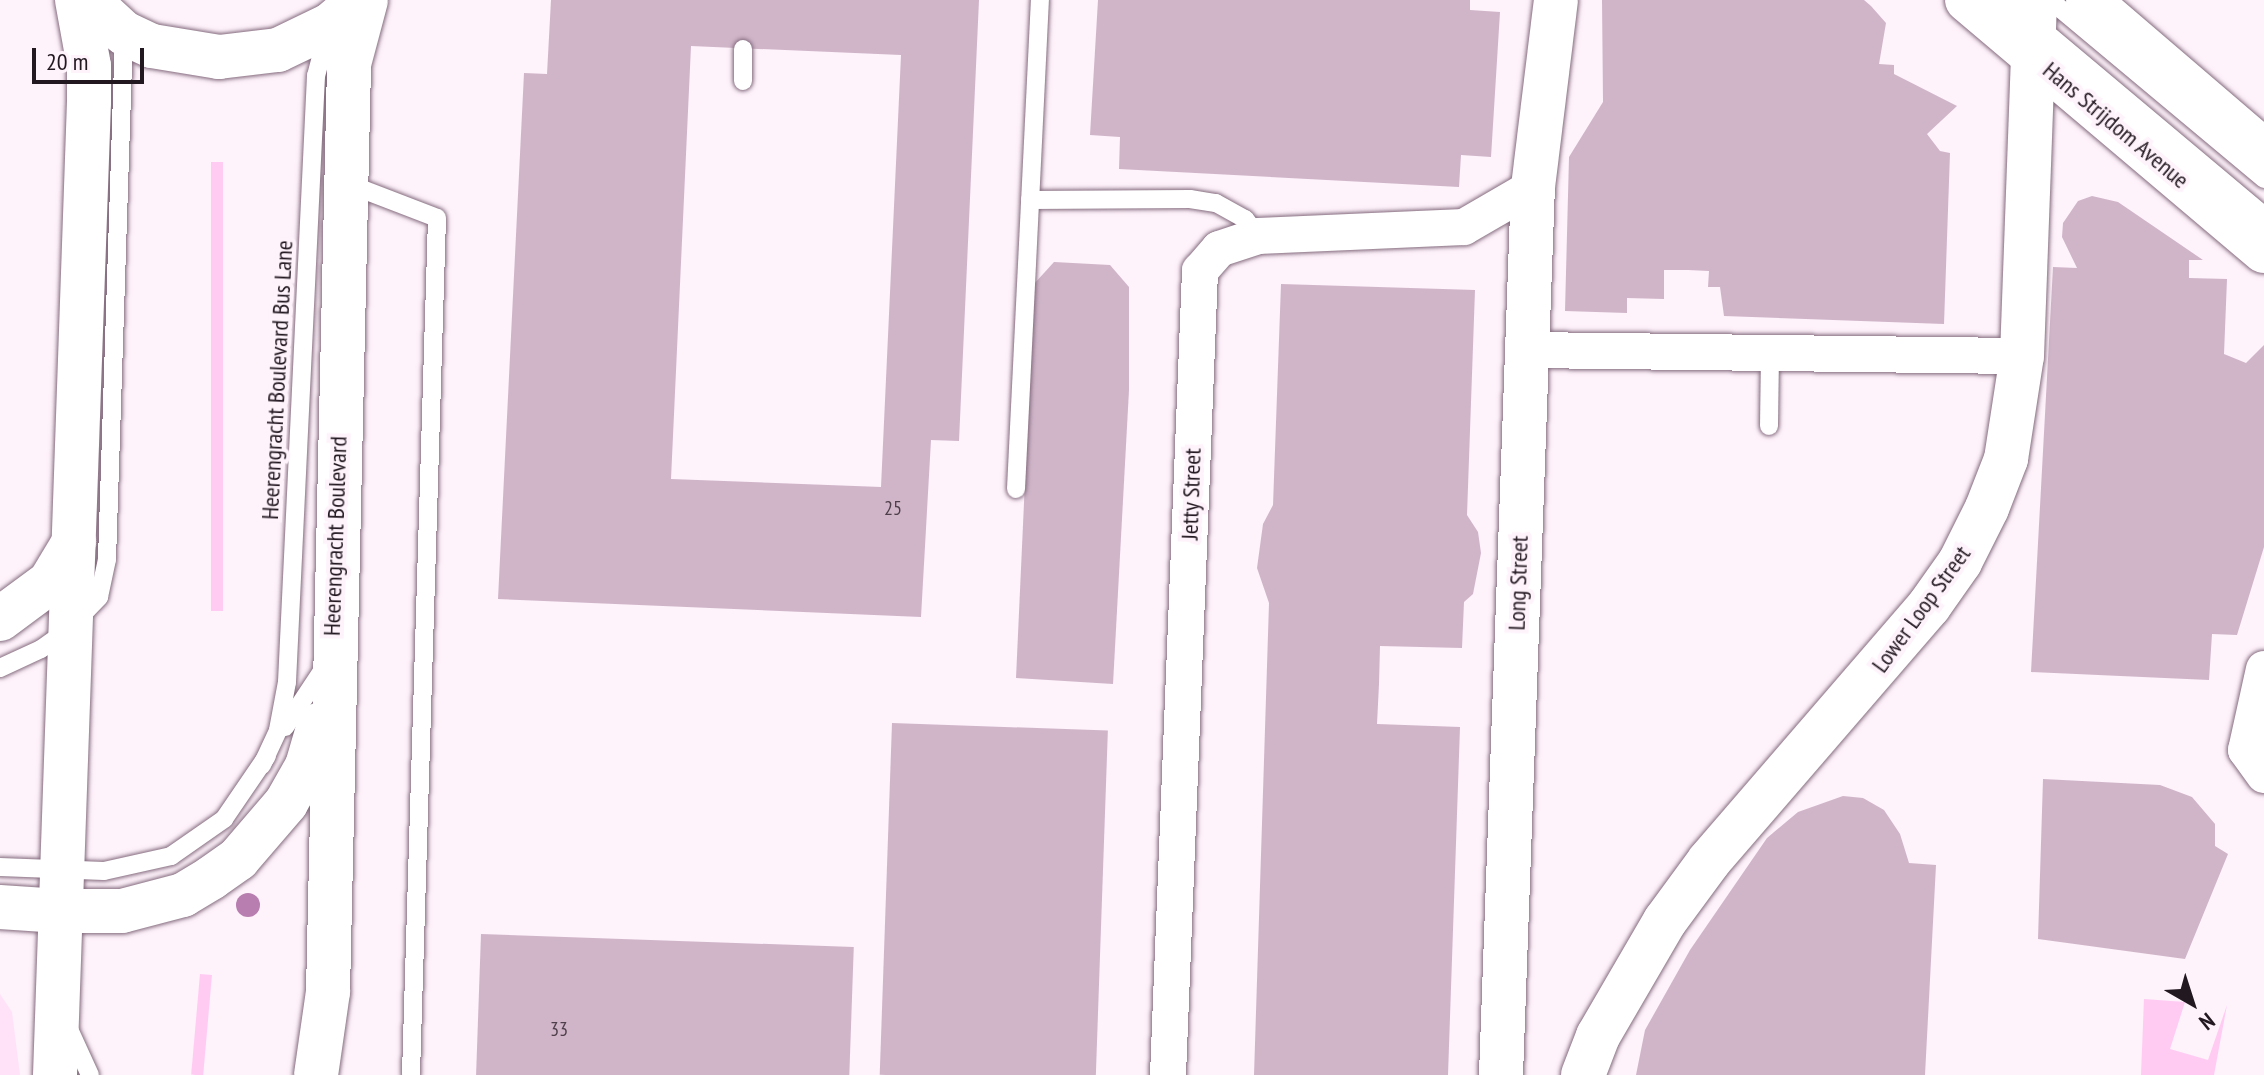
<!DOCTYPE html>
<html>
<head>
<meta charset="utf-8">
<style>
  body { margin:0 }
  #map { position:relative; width:2264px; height:1075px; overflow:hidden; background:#fef2fb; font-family:"PT Sans Narrow",sans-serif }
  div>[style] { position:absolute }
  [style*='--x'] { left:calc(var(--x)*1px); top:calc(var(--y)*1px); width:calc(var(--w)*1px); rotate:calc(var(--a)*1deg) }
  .built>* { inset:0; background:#ffe2f7 }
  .water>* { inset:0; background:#ffcbf2; transform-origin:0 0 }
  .building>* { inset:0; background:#d0b5c9; transform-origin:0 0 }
  .roads { filter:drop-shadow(0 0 2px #846b7e) drop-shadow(0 0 2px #846b7e) }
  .service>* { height:18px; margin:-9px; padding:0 9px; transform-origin:9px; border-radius:9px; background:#fff }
  .minor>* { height:36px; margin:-18px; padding:0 18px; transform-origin:18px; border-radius:18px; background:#fff }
  .tertiary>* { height:44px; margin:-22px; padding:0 22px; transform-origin:22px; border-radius:22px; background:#fff }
  .secondary>* { height:44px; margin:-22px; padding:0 22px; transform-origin:22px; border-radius:22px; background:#fff }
  .trees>* { width:24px; height:24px; margin:-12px; border-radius:50%; background:#b87eaf }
  span { translate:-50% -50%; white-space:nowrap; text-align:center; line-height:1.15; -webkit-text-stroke:8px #fef2fb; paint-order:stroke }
  .number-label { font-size:20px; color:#4e3f4a }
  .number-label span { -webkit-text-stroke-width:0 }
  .street-label { font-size:24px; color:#221820 }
  .north { position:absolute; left:2152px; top:963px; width:80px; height:80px; -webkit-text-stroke:6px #fef2fb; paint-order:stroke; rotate:141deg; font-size:22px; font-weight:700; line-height:32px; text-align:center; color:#221820 }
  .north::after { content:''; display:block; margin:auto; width:28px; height:36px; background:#221820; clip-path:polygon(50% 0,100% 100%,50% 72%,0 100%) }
  .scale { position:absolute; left:32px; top:48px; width:112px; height:36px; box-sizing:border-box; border:4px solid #221820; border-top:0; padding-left:10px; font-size:24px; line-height:28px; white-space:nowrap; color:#221820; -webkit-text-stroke:6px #fef2fb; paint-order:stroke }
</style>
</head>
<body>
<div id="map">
  <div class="built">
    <i style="clip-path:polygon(0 994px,12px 1012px,20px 1075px,0 1075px)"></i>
  </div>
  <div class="water">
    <i style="left:211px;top:162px;width:12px;height:449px"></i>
    <i style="left:200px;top:974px;width:12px;height:101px;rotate:5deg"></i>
    <i style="clip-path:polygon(2144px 999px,2185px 1002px,2170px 1049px,2208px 1060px,2227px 1005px,2214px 1075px,2141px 1075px)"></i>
  </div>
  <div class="building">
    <i style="clip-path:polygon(evenodd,551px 0,979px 0,959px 441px,931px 440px,921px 617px,498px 599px,524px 73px,547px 74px,551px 0,691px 46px,901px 55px,881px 487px,671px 479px,691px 46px)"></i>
    <i style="clip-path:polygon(1098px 0,1470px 0,1470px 10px,1500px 12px,1491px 157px,1461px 155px,1459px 187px,1119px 169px,1120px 137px,1090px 135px)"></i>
    <i style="clip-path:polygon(1602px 0,1864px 0,1871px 6px,1886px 23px,1879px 64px,1894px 65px,1894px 74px,1957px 106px,1927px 134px,1940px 151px,1950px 153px,1944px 324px,1724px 316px,1720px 287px,1708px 287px,1709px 271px,1688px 270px,1664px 270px,1664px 299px,1627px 298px,1627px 313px,1565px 311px,1569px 157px,1603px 102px)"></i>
    <i style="clip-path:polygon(2092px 196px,2118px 202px,2203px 260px,2189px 260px,2189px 278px,2227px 279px,2224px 354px,2246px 363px,2264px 345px,2264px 547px,2237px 635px,2212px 634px,2209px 680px,2031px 672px,2053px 267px,2077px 268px,2062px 237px,2063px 223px,2078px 201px)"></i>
    <i style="clip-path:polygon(1054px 262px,1110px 265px,1129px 287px,1129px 390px,1113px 684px,1016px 678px,1034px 284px)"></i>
    <i style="clip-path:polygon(1281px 284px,1475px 290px,1467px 515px,1478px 532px,1481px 553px,1473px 594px,1464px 602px,1462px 648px,1380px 646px,1379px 684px,1377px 724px,1460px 727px,1448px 1075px,1254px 1075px,1269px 603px,1257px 568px,1263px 524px,1273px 505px)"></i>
    <i style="left:892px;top:723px;width:216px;height:352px;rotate:2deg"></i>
    <i style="clip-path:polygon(2043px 779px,2160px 785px,2192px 797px,2215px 824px,2215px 846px,2228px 854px,2185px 959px,2038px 939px)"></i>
    <i style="clip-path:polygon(1843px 796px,1863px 798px,1884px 810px,1900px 834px,1909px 863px,1936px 865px,1925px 1075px,1636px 1075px,1645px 1030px,1690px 950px,1767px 838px,1798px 812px)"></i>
    <i style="left:481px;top:934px;width:373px;height:141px;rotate:2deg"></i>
  </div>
  <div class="roads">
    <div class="service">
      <i style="--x:2007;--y:0;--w:336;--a:40"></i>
      <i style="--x:2050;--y:0;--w:279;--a:39.9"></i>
      <i style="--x:743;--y:81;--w:32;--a:-90"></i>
      <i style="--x:346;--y:183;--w:97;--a:21"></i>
      <i style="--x:437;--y:218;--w:857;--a:91.74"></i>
      <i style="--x:1030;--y:200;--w:160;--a:-0.4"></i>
      <i style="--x:1190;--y:199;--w:26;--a:9"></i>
      <i style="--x:1216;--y:203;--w:33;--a:29"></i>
      <i style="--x:1245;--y:219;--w:21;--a:53"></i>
      <i style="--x:1769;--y:426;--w:74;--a:-89.2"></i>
      <i style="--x:1016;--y:489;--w:490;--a:-87.2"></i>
      <i style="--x:77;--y:620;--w:32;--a:-46"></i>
      <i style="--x:99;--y:597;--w:39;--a:-78"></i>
      <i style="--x:107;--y:559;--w:526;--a:-88.15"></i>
      <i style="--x:0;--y:668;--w:45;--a:-24.9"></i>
      <i style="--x:41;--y:649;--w:21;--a:-35"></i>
      <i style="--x:58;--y:637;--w:11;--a:-80"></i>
      <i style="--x:285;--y:727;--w:74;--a:-56.5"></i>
      <i style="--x:262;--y:765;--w:38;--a:-65"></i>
      <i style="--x:278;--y:730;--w:49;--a:-79.4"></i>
      <i style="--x:287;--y:682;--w:607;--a:-87.26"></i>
      <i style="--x:316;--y:76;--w:43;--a:-75.3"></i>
      <i style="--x:0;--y:867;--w:104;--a:2.2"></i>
      <i style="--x:104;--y:871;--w:69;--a:-12.6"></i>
      <i style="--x:171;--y:856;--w:65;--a:-34.9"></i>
      <i style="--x:224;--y:819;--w:76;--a:-55.7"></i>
      <i style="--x:68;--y:1027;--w:53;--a:65.4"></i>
    </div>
    <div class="minor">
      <i style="--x:1527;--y:350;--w:495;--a:0.7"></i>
      <i style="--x:2264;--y:669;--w:83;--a:102.5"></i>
      <i style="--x:2246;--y:750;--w:31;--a:54"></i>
      <i style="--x:1168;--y:1075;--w:805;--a:-87.72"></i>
      <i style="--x:1200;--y:271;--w:29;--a:-49"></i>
      <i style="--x:1219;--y:249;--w:41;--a:-18.4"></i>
      <i style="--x:1258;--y:236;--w:206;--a:-2.5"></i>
      <i style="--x:1464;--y:227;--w:80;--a:-30.1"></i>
    </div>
    <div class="tertiary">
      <i style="--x:0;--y:619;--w:62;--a:-36.5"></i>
      <i style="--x:50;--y:582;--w:47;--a:-59"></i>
      <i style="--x:0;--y:907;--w:60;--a:3.8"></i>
      <i style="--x:1501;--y:1075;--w:889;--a:-87.94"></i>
      <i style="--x:1533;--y:187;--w:188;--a:-83"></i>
      <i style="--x:1583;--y:1075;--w:42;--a:-69"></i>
      <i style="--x:1598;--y:1036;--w:133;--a:-59.8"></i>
      <i style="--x:1665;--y:921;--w:74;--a:-53.7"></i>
      <i style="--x:1709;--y:861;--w:337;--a:-49.2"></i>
      <i style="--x:1929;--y:606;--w:54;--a:-54.8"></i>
      <i style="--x:1960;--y:562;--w:60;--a:-63.4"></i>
      <i style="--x:1987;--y:508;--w:53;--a:-68.8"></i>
      <i style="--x:2006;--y:459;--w:104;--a:-81.2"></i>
      <i style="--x:2022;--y:356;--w:356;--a:-87.9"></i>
    </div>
    <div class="secondary">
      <i style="--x:88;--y:0;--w:49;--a:42.5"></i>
      <i style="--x:124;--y:33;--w:31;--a:25"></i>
      <i style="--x:152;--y:46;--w:68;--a:9.3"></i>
      <i style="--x:219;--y:57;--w:59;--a:-6.8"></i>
      <i style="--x:278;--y:50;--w:58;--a:-25.7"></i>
      <i style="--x:330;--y:25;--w:39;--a:-40"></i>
      <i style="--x:1967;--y:0;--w:389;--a:40.2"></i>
      <i style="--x:2088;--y:0;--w:232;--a:40.6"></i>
      <i style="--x:60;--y:911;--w:62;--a:0"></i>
      <i style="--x:122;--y:911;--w:63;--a:-14.7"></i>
      <i style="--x:183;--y:895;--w:33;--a:-31"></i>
      <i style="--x:211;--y:878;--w:33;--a:-35"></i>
      <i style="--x:238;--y:859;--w:74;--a:-49.4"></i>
      <i style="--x:286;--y:803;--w:43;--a:-60.4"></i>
      <i style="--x:307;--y:766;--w:43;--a:-73.7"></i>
      <i style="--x:55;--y:1075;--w:974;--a:-88"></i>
      <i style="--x:89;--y:102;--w:36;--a:-90"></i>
      <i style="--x:89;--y:66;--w:67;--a:-100.3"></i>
      <i style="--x:316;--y:1075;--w:84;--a:-81.8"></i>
      <i style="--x:328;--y:992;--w:928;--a:-88.7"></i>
      <i style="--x:349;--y:64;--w:66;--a:-75.1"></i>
    </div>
  </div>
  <div class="trees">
    <i style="left:248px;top:905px"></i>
  </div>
  <div class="number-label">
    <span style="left:893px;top:508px">25</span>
    <span style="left:559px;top:1029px">33</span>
  </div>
  <div class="street-label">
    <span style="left:2116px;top:125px;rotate:40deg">Hans Strijdom Avenue</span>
    <span style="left:277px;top:380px;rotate:-87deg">Heerengracht Boulevard Bus Lane</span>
    <span style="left:1191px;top:494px;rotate:-88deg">Jetty Street</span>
    <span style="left:335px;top:536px;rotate:-88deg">Heerengracht Boulevard</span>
    <span style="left:1518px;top:583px;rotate:-88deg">Long Street</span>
    <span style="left:1921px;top:609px;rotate:-54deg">Lower Loop Street</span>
  </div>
  <div class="north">N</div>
  <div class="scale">20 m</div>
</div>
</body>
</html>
